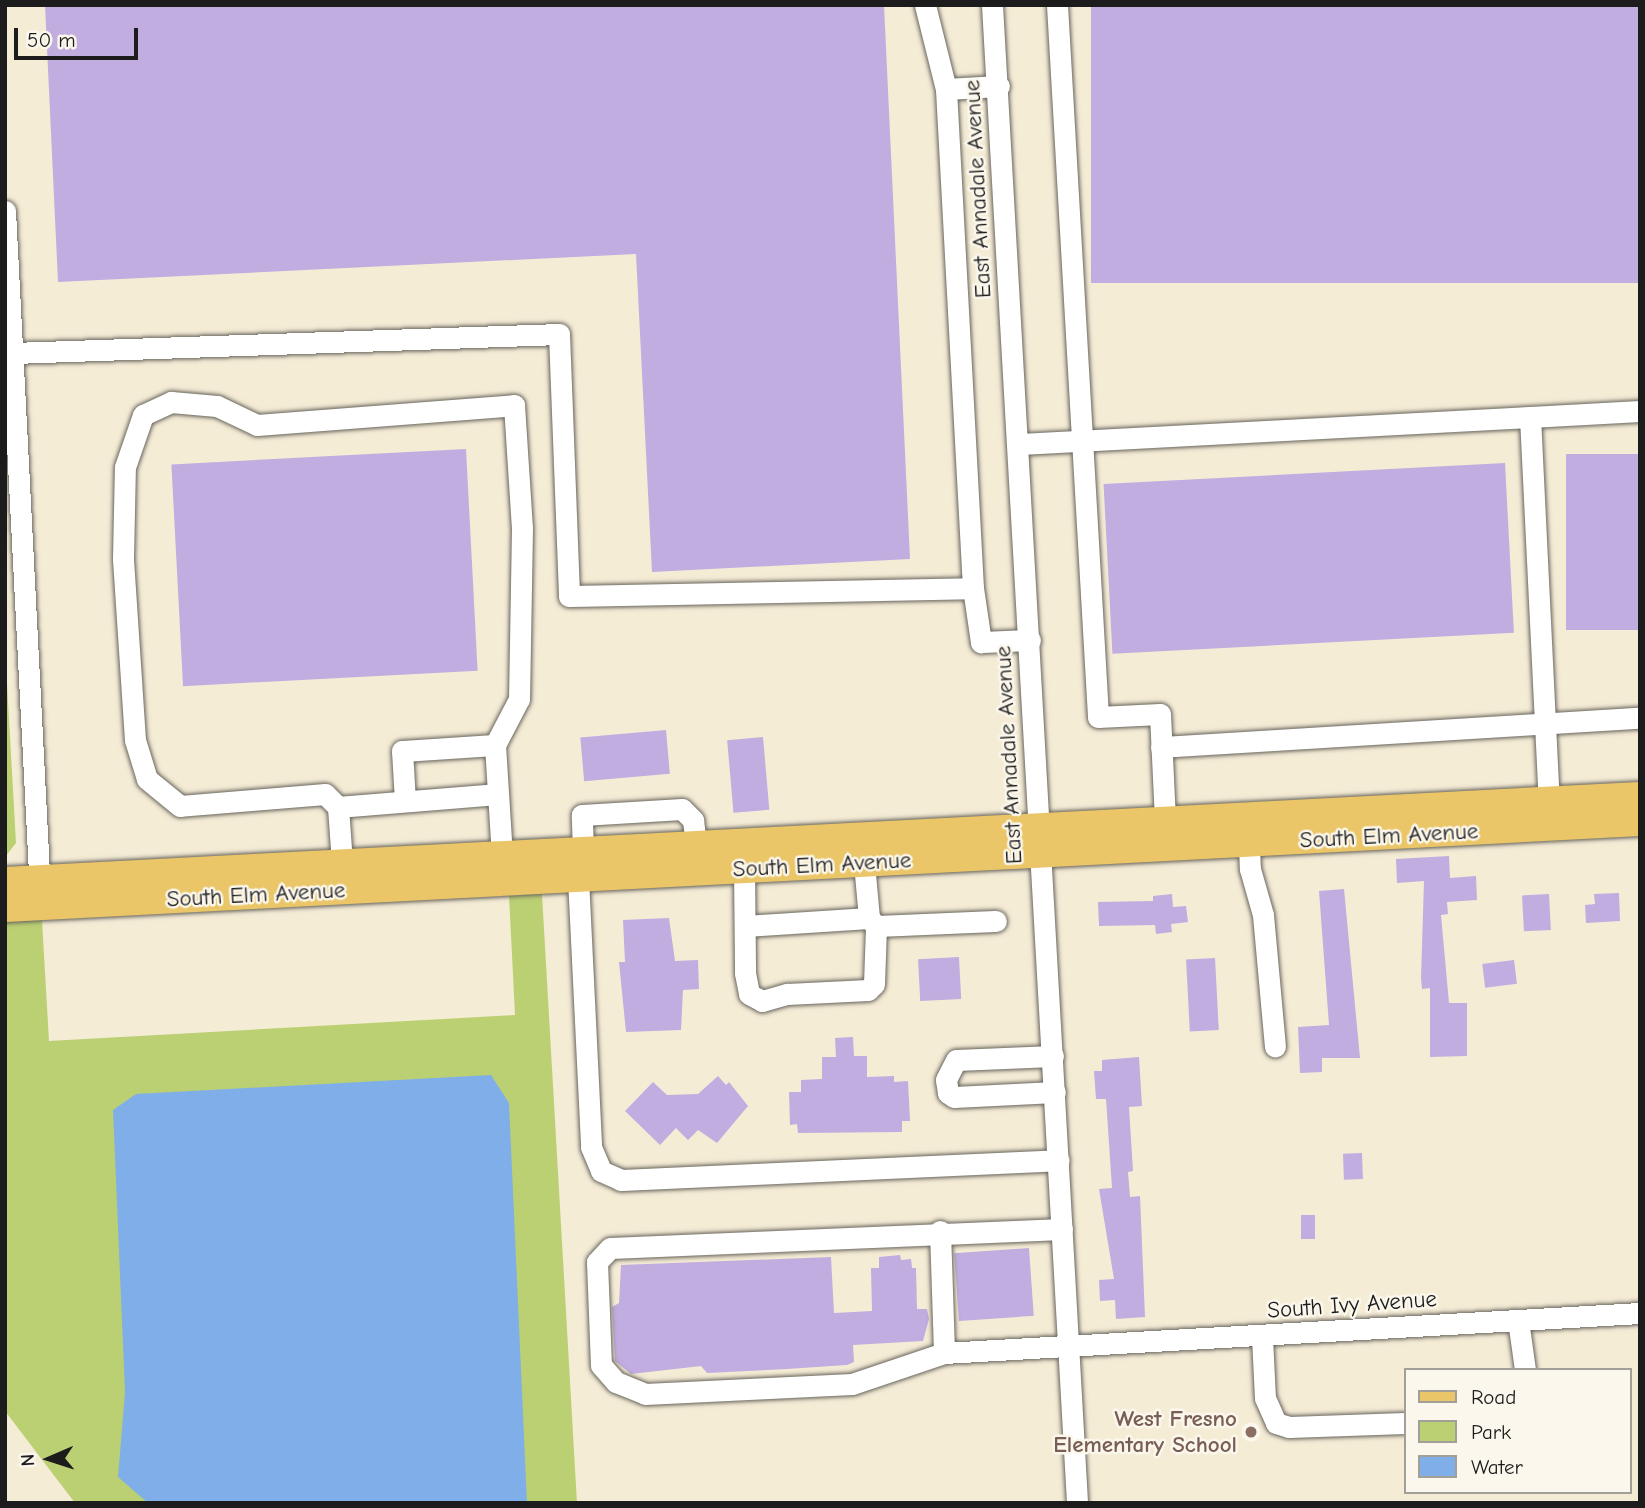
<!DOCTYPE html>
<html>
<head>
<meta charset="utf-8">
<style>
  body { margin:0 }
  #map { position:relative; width:1645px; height:1508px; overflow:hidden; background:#f5ecd6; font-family:"Comic Neue",sans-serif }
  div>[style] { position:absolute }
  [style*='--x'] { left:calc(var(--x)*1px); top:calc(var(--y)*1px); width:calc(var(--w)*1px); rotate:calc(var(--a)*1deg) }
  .green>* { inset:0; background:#bbd073 }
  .water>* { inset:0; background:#7faee9 }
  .building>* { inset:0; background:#c1addf; transform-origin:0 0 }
  .roads { filter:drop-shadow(0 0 2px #68655d) drop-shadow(0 0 2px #68655d) }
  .minor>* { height:21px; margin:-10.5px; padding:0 10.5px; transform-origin:10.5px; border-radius:10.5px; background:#fff }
  .major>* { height:28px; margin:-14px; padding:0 14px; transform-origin:14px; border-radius:14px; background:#ebc669 }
  .dots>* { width:19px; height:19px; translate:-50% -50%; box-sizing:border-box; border:4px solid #fbf7ec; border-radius:50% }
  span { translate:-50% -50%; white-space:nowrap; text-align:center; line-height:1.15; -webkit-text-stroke:5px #fbf7ec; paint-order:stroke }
  .street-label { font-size:23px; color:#1c1c1c }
  .education-label { font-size:23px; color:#785e54; font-weight:700 }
  .right { translate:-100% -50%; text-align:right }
  .frame { position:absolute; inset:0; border:7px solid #1c1c1c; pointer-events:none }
  .legend { position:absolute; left:1404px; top:1368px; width:228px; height:126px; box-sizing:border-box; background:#fbf7ec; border:2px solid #a29f99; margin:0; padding:9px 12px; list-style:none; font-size:21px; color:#1c1c1c }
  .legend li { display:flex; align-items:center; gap:14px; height:35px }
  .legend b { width:35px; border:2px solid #a29f99 }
  .north { position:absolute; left:14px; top:1424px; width:70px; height:70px; -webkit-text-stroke:5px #fbf7ec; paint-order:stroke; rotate:267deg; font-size:19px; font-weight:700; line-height:28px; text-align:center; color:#1c1c1c }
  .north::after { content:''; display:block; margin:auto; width:24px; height:32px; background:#1c1c1c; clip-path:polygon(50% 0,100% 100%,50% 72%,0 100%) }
  .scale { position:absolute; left:14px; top:28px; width:124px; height:32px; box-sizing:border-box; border:4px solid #1c1c1c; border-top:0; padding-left:9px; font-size:21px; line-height:24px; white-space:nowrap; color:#1c1c1c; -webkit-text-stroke:5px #fbf7ec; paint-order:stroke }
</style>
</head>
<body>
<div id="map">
  <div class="green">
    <i style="clip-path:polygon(5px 648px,16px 843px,5px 857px)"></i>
    <i style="clip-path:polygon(542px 894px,577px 1503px,75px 1503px,5px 1411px,5px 922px,42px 920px,49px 1041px,515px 1015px,509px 896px)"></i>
  </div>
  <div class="water">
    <i style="clip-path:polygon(491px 1075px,509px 1103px,527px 1503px,148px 1503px,118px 1477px,125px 1392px,113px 1110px,136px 1094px)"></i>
  </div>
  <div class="building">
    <i style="clip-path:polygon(45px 5px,884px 5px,910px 559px,652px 572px,636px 254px,58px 282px)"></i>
    <i style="left:1640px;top:5px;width:278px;height:549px;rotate:90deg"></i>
    <i style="left:466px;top:449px;width:222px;height:295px;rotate:87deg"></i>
    <i style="left:1640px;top:454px;width:176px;height:74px;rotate:90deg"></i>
    <i style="left:1505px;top:463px;width:170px;height:402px;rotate:87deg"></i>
    <i style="left:666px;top:730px;width:44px;height:86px;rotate:85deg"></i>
    <i style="left:763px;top:737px;width:73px;height:36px;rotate:85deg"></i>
    <i style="clip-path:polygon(1449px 856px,1450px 878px,1476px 876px,1477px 900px,1447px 902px,1448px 914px,1441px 915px,1449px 1003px,1467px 1003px,1467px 1056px,1430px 1057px,1430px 988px,1422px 989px,1421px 978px,1424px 881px,1397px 883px,1396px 859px)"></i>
    <i style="clip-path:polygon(1344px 889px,1360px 1058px,1322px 1058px,1322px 1072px,1300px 1073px,1298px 1027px,1329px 1025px,1319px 891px)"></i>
    <i style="clip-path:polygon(1619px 893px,1620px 921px,1586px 923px,1585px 905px,1595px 904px,1594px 894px)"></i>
    <i style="clip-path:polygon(1172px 894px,1173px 907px,1186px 906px,1188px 922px,1171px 924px,1172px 932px,1156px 934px,1155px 925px,1099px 926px,1098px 902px,1153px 901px,1153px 896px)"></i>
    <i style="left:1549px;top:894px;width:36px;height:27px;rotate:87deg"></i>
    <i style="clip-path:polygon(669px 918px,675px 961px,698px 960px,699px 989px,683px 990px,681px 1030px,626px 1032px,619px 962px,625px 962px,623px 920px)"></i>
    <i style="left:959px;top:957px;width:42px;height:41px;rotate:87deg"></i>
    <i style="left:1215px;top:958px;width:72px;height:29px;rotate:87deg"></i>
    <i style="left:1514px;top:960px;width:24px;height:32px;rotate:83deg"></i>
    <i style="clip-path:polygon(853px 1037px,854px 1056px,867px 1056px,867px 1077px,894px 1076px,894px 1082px,908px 1081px,910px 1121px,902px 1121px,902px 1132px,798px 1133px,797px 1124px,790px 1125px,789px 1092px,801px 1092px,801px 1080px,822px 1079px,822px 1057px,836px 1057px,835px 1038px)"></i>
    <i style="clip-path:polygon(1139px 1057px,1142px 1106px,1129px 1107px,1133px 1171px,1128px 1172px,1130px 1197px,1140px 1196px,1145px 1317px,1116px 1319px,1115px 1300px,1100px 1301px,1099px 1280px,1114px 1279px,1099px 1189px,1112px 1188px,1106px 1099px,1096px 1099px,1094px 1071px,1102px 1071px,1102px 1060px)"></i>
    <i style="clip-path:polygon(718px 1076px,726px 1085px,729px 1082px,748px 1106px,717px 1143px,698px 1130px,688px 1140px,676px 1128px,660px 1145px,625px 1111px,653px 1082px,667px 1095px,698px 1094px)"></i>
    <i style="left:1362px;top:1153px;width:26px;height:19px;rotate:88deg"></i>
    <i style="left:1301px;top:1215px;width:14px;height:24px"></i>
    <i style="left:1029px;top:1248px;width:68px;height:75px;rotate:86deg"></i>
    <i style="clip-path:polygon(900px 1255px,901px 1260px,911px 1259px,912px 1268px,916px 1268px,917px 1309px,927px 1309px,929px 1319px,923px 1341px,853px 1345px,854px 1362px,847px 1365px,787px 1369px,707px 1373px,701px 1366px,631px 1374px,615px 1361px,612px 1307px,619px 1303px,621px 1265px,831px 1257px,834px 1313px,872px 1311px,871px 1268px,879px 1268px,879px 1257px)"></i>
  </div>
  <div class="roads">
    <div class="minor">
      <i style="--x:925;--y:5;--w:87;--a:76"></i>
      <i style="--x:946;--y:89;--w:53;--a:-3.2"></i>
      <i style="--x:992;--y:5;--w:1500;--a:86.75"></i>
      <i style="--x:1057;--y:5;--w:713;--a:86.7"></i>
      <i style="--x:1098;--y:717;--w:62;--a:-2.8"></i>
      <i style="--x:1160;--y:714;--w:106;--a:87.3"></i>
      <i style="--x:5;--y:211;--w:683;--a:87.06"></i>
      <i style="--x:13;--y:353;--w:546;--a:-1.99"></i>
      <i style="--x:559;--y:334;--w:262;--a:87.8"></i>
      <i style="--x:569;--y:596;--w:404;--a:-1.1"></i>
      <i style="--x:973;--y:588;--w:500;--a:-93.1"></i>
      <i style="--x:1530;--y:417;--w:110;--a:-3.1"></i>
      <i style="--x:1020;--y:444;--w:511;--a:-3.03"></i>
      <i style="--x:1530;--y:417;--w:383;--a:87.2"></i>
      <i style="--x:973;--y:588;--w:55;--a:81.6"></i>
      <i style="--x:981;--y:642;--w:49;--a:-2.3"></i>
      <i style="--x:1161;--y:747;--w:480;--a:-3.5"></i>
      <i style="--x:498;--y:794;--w:161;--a:175.4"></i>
      <i style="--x:338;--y:807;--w:18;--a:-135"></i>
      <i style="--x:325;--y:794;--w:145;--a:175.3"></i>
      <i style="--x:180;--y:806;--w:43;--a:-140.7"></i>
      <i style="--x:147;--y:779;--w:41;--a:-107.1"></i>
      <i style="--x:135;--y:740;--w:181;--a:-93.8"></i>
      <i style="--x:123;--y:559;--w:92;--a:-88.8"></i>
      <i style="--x:125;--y:467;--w:55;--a:-70.9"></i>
      <i style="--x:143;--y:415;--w:31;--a:-25"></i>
      <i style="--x:171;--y:402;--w:46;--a:5"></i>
      <i style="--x:217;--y:406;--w:44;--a:25.4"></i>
      <i style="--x:257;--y:425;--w:258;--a:-4.4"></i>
      <i style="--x:514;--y:405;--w:123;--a:86.3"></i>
      <i style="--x:522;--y:528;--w:171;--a:91"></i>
      <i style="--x:519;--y:699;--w:52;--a:117.6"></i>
      <i style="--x:495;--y:745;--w:110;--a:86.4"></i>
      <i style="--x:405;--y:801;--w:50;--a:-93.4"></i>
      <i style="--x:402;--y:751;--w:93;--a:-3.7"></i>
      <i style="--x:338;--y:807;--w:56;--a:85.9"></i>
      <i style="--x:1249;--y:844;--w:25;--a:88"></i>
      <i style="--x:1250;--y:869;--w:48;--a:74.2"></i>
      <i style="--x:1263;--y:915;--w:132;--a:84.8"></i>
      <i style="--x:583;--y:851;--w:36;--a:-92"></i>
      <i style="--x:582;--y:815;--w:100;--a:-3.4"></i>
      <i style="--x:682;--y:809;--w:16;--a:45"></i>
      <i style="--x:693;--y:820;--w:25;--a:83"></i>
      <i style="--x:744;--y:869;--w:104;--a:89.4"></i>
      <i style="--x:745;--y:973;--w:21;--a:79"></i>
      <i style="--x:749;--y:994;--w:15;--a:28"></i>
      <i style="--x:762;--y:1001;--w:26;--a:-16"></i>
      <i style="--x:787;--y:994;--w:81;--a:-2.8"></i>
      <i style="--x:868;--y:990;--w:8;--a:-45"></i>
      <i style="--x:874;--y:984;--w:58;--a:-88"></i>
      <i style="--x:876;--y:926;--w:11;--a:-131"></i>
      <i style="--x:869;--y:918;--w:55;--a:-95.2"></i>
      <i style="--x:578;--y:878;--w:269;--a:87.2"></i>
      <i style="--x:591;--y:1147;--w:26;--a:67"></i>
      <i style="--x:601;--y:1171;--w:22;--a:24"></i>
      <i style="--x:621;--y:1180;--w:438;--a:-2.6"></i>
      <i style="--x:745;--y:926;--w:124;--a:-3.7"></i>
      <i style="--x:876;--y:926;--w:120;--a:-2.4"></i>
      <i style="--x:1053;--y:1056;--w:97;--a:177.6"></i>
      <i style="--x:956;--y:1060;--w:22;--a:117"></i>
      <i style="--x:946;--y:1080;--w:13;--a:81"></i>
      <i style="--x:948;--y:1093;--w:7;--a:34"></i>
      <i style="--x:954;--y:1097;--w:101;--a:-2.8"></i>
      <i style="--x:1062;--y:1229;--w:452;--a:177.6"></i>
      <i style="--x:610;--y:1248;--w:19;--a:133"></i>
      <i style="--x:597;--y:1262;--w:103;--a:87.8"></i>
      <i style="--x:601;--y:1365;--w:23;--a:49"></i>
      <i style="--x:616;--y:1382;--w:31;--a:22"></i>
      <i style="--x:645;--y:1394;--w:207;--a:-2.8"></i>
      <i style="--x:852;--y:1384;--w:97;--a:-18.6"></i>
      <i style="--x:944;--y:1353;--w:697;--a:-3.29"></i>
      <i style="--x:940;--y:1231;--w:122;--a:88.1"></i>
      <i style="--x:1518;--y:1320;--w:50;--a:82"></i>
      <i style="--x:1262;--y:1337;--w:61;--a:87.2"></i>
      <i style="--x:1265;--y:1398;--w:27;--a:66"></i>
      <i style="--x:1276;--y:1423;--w:14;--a:17"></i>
      <i style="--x:1289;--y:1427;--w:116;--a:-2"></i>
    </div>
    <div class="major">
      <i style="--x:5;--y:881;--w:1637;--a:-2.98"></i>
      <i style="--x:5;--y:908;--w:1637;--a:-3.01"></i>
    </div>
  </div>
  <div class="dots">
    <i style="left:1251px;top:1432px;background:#8d6e63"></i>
  </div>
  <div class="street-label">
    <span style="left:978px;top:189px;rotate:-93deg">East Annadale Avenue</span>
    <span style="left:1009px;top:755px;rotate:-93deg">East Annadale Avenue</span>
    <span style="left:1389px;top:836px;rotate:-3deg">South Elm Avenue</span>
    <span style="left:822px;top:865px;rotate:-3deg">South Elm Avenue</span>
    <span style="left:256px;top:895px;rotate:-3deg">South Elm Avenue</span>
    <span style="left:1352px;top:1305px;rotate:-4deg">South Ivy Avenue</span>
  </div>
  <div class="education-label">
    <span class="right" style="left:1237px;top:1432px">West Fresno<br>Elementary School</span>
  </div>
  <div class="frame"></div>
  <ul class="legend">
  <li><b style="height:9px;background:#ebc669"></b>Road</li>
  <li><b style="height:19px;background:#bbd073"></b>Park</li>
  <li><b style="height:19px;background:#7faee9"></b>Water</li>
  </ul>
  <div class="north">N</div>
  <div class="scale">50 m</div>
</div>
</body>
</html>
